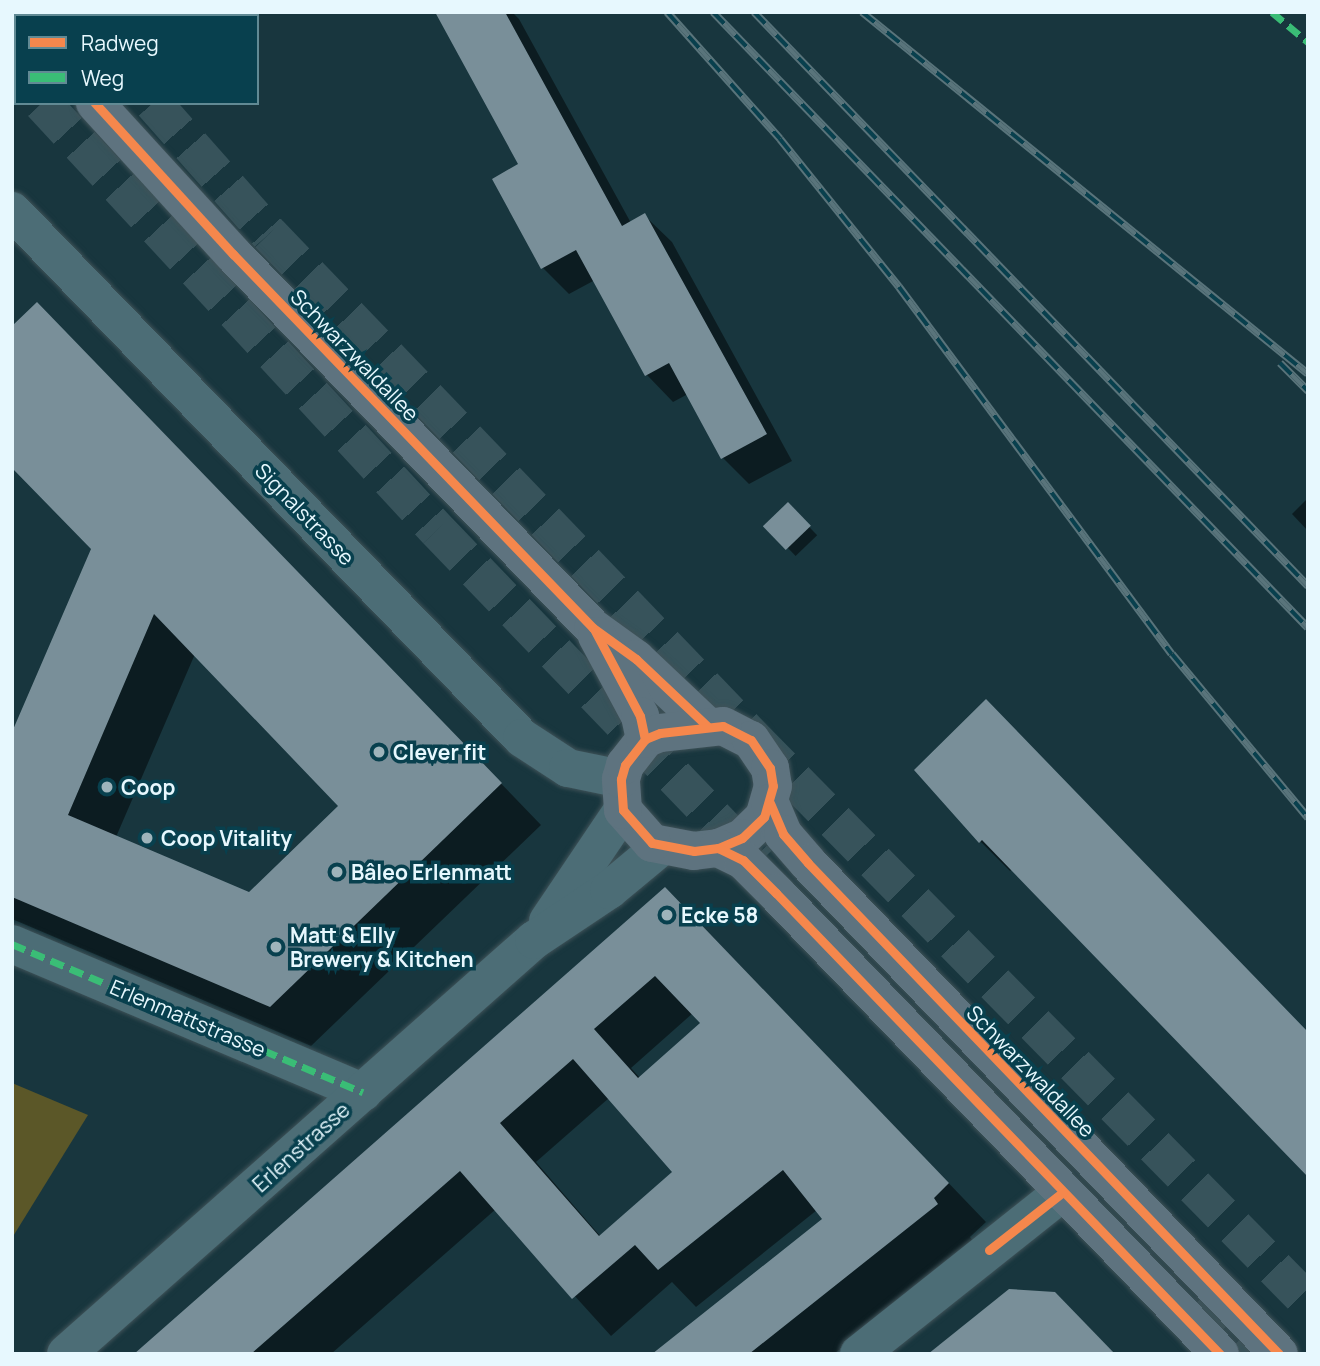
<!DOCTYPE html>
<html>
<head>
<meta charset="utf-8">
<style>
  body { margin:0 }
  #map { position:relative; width:1320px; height:1366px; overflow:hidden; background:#18363e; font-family:Manrope,sans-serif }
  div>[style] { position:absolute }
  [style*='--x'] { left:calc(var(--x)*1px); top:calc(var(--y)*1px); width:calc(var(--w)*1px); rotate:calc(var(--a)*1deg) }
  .green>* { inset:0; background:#5b5728 }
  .shadow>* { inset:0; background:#0007; transform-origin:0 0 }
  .building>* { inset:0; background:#798f99; transform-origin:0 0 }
  .motorway-tunnel>* { height:38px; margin-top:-19px; transform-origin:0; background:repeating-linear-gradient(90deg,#37535b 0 38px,transparent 0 57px) }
  .roads { filter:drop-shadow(0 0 2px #3f5258) drop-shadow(0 0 2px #3f5258) }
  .minor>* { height:38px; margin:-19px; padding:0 19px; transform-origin:19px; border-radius:19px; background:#4c6d76 }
  .tertiary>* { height:38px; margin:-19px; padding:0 19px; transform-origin:19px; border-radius:19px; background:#4c6d76 }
  .primary>* { height:38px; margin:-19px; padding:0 19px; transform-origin:19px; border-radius:19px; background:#5e737f }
  .rail>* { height:8px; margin-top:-4px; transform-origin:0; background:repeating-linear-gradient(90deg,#08404e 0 16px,#59747b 0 32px); box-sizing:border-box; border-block:2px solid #59747b }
  .quiet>* { height:7px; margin-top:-3.5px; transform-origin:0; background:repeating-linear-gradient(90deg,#3abd76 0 14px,transparent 0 21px) }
  .cycleway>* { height:9px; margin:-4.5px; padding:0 4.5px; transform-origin:4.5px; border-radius:4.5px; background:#f5874c }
  .dots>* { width:19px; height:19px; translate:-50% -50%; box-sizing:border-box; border:4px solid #08404e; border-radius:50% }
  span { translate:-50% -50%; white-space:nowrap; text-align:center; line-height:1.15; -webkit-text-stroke:7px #08404e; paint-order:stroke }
  .street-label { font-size:21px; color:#e7f8fe }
  .poi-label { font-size:21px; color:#e7f8fe; font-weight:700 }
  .left { translate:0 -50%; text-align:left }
  .frame { position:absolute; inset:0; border:14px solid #e7f8fe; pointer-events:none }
  .legend { position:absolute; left:14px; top:14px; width:245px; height:91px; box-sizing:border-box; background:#08404e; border:2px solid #618a94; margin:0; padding:9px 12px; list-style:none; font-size:21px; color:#e7f8fe }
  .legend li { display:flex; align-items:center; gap:14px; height:35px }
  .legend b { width:35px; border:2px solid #618a94 }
</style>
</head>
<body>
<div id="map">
  <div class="green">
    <i style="clip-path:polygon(12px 1083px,88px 1115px,12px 1238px)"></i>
  </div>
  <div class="shadow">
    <i style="clip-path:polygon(457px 12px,512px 12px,519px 19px,631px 223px,645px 216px,672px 242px,792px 461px,749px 484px,723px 458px,688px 394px,673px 402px,647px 375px,595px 280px,569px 294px,542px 267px,521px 165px)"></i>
    <i style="clip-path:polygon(evenodd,78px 345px,541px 825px,311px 1046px,12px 919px,12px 736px,93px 549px,78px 345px,195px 654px,341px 806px,250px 894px,116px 837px,195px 654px)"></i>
    <i style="clip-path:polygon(1308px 498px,1308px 531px,1292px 514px)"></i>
    <i style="left:788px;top:505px;width:42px;height:30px;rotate:46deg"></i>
    <i style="clip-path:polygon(916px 770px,1013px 869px,1010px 871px,980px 841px)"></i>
    <i style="clip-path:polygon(evenodd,703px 927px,986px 1222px,970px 1237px,974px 1242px,834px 1354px,655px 1354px,825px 1219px,817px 1210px,696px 1307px,672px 1282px,611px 1336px,496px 1209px,331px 1354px,137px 1354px,703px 927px,693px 1013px,702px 1023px,640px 1078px,631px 1068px,693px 1013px,703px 927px,609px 1098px,674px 1172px,601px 1237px,536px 1162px,609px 1098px)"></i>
  </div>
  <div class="building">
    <i style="clip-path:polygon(435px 12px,505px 12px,622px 226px,645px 213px,767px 434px,721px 459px,669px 363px,645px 376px,576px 250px,541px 269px,492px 179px,518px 164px)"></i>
    <i style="clip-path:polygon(evenodd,37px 302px,502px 783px,270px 1007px,12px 897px,12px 732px,91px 549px,12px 468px,12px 326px,37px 302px,154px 614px,338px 806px,249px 892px,68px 815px,154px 614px)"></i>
    <i style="left:788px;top:502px;width:33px;height:35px;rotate:46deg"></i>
    <i style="clip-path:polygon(986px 699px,1308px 1032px,1308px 1177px,982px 840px,979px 843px,914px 770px)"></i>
    <i style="clip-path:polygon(evenodd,665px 887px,949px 1183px,934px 1198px,938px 1204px,749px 1354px,652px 1354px,822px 1219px,783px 1170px,658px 1270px,635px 1245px,572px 1299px,460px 1171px,251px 1354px,134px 1354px,665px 887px,655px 976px,700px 1023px,638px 1078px,594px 1029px,655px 976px,665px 887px,573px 1059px,672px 1172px,599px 1236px,500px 1123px,573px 1059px)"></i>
    <i style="clip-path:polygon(1009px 1289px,1055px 1292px,1115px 1354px,928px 1354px)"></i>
  </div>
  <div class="motorway-tunnel">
    <i style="--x:64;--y:12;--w:6;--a:39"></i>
    <i style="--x:12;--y:70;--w:6;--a:45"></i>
    <i style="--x:42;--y:103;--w:582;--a:47.23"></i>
    <i style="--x:437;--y:530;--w:463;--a:46.1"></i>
    <i style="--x:153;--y:103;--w:175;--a:48.5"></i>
    <i style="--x:269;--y:234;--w:702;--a:46.16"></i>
    <i style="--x:755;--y:740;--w:788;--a:45.46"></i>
    <i style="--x:1196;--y:1303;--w:72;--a:45"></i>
  </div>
  <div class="roads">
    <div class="minor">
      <i style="--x:12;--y:211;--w:733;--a:45.94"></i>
      <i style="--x:522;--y:738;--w:55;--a:33.1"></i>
      <i style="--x:568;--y:768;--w:54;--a:11.7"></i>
      <i style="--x:548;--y:921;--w:134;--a:-56"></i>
      <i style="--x:12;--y:944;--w:381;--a:22.9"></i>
      <i style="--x:66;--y:1354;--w:625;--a:-41.5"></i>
      <i style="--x:534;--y:940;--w:90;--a:-33.7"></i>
      <i style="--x:609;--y:890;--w:69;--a:-39.7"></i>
    </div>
    <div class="tertiary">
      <i style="--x:859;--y:1354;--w:260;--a:-38.5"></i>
    </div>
    <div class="primary">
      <i style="--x:12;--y:16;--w:5;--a:37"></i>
      <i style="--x:95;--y:103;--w:205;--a:47.6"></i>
      <i style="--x:233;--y:254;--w:519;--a:46.09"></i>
      <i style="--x:593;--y:628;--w:53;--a:35.8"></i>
      <i style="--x:636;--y:659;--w:98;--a:43.3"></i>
      <i style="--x:597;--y:636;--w:91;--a:61.7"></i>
      <i style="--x:640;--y:716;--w:24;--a:78"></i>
      <i style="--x:723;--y:726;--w:31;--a:27"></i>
      <i style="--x:751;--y:740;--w:34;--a:56"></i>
      <i style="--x:770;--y:768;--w:18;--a:81"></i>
      <i style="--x:773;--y:786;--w:32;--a:106"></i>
      <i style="--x:764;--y:817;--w:30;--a:136"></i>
      <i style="--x:742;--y:838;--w:26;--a:157"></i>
      <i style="--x:718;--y:848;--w:24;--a:173"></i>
      <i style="--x:694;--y:851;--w:43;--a:-169.2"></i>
      <i style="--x:652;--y:843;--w:44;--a:-131.3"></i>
      <i style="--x:623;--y:810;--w:31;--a:-94"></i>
      <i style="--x:621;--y:779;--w:15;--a:-74"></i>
      <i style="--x:625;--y:765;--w:33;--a:-52"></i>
      <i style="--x:645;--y:739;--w:16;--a:-22"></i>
      <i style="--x:660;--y:733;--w:63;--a:-6.3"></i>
      <i style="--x:770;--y:803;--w:34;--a:67"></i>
      <i style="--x:783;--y:834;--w:38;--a:49"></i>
      <i style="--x:808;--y:863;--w:680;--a:46.19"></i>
      <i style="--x:718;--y:848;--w:28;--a:26"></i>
      <i style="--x:743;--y:860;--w:47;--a:45"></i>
      <i style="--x:776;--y:893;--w:640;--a:46.08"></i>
    </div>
  </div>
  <div class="rail">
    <i style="--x:667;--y:12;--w:170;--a:48.3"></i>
    <i style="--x:780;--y:139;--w:190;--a:51.2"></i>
    <i style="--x:899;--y:287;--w:457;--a:53.4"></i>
    <i style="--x:1172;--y:654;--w:213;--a:50.3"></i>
    <i style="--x:713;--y:12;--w:856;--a:45.99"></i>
    <i style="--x:754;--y:12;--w:798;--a:46.02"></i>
    <i style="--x:862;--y:12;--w:574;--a:39.06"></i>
    <i style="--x:1280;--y:363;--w:40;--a:45"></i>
  </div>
  <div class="quiet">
    <i style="--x:1272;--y:12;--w:47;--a:39.8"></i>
    <i style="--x:12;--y:944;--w:381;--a:22.9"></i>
  </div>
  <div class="cycleway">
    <i style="--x:95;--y:103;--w:205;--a:47.6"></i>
    <i style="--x:233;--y:254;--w:519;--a:46.09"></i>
    <i style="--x:593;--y:628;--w:53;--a:35.8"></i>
    <i style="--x:636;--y:659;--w:98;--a:43.3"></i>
    <i style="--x:595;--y:631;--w:96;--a:62.1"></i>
    <i style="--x:640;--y:716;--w:24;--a:78"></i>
    <i style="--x:723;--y:726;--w:31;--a:27"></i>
    <i style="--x:751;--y:740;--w:34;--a:56"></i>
    <i style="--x:770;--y:768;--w:18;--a:81"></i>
    <i style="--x:773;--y:786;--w:32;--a:106"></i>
    <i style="--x:764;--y:817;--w:30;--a:136"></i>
    <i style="--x:742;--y:838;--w:26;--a:157"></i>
    <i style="--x:718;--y:848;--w:24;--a:173"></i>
    <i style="--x:694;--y:851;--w:43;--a:-169.2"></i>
    <i style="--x:652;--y:843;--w:44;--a:-131.3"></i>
    <i style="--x:623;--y:810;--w:31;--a:-94"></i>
    <i style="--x:621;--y:779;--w:15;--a:-74"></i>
    <i style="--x:625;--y:765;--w:33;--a:-52"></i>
    <i style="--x:645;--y:739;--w:16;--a:-22"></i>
    <i style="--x:660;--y:733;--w:63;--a:-6.3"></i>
    <i style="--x:770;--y:803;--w:34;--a:67"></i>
    <i style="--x:783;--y:834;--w:38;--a:49"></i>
    <i style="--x:808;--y:863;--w:680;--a:46.19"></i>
    <i style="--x:718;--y:848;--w:28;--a:26"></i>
    <i style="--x:743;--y:860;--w:47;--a:45"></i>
    <i style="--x:776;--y:893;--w:640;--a:46.08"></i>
    <i style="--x:989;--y:1250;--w:94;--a:-38.1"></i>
  </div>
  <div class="dots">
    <i style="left:379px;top:752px;background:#9fb4bb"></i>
    <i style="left:107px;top:787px;background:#9fb4bb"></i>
    <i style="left:147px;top:838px;background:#9fb4bb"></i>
    <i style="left:337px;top:872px;background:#9fb4bb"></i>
    <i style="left:667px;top:915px;background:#9fb4bb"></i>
    <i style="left:276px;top:947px;background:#9fb4bb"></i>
  </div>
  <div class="street-label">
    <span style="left:355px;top:355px;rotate:46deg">Schwarzwaldallee</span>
    <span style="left:305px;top:514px;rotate:46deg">Signalstrasse</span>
    <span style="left:188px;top:1018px;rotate:23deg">Erlenmattstrasse</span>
    <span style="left:1031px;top:1071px;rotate:46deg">Schwarzwaldallee</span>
    <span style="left:301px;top:1147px;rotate:-42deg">Erlenstrasse</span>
  </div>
  <div class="poi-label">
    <span class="left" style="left:393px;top:752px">Clever fit</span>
    <span class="left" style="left:121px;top:787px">Coop</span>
    <span class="left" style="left:161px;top:838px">Coop Vitality</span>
    <span class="left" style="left:351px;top:872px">Bâleo Erlenmatt</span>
    <span class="left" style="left:681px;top:915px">Ecke 58</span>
    <span class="left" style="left:290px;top:947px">Matt &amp; Elly<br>Brewery &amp; Kitchen</span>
  </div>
  <div class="frame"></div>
  <ul class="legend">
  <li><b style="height:9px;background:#f5874c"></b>Radweg</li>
  <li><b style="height:9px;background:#3abd76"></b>Weg</li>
  </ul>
</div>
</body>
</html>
